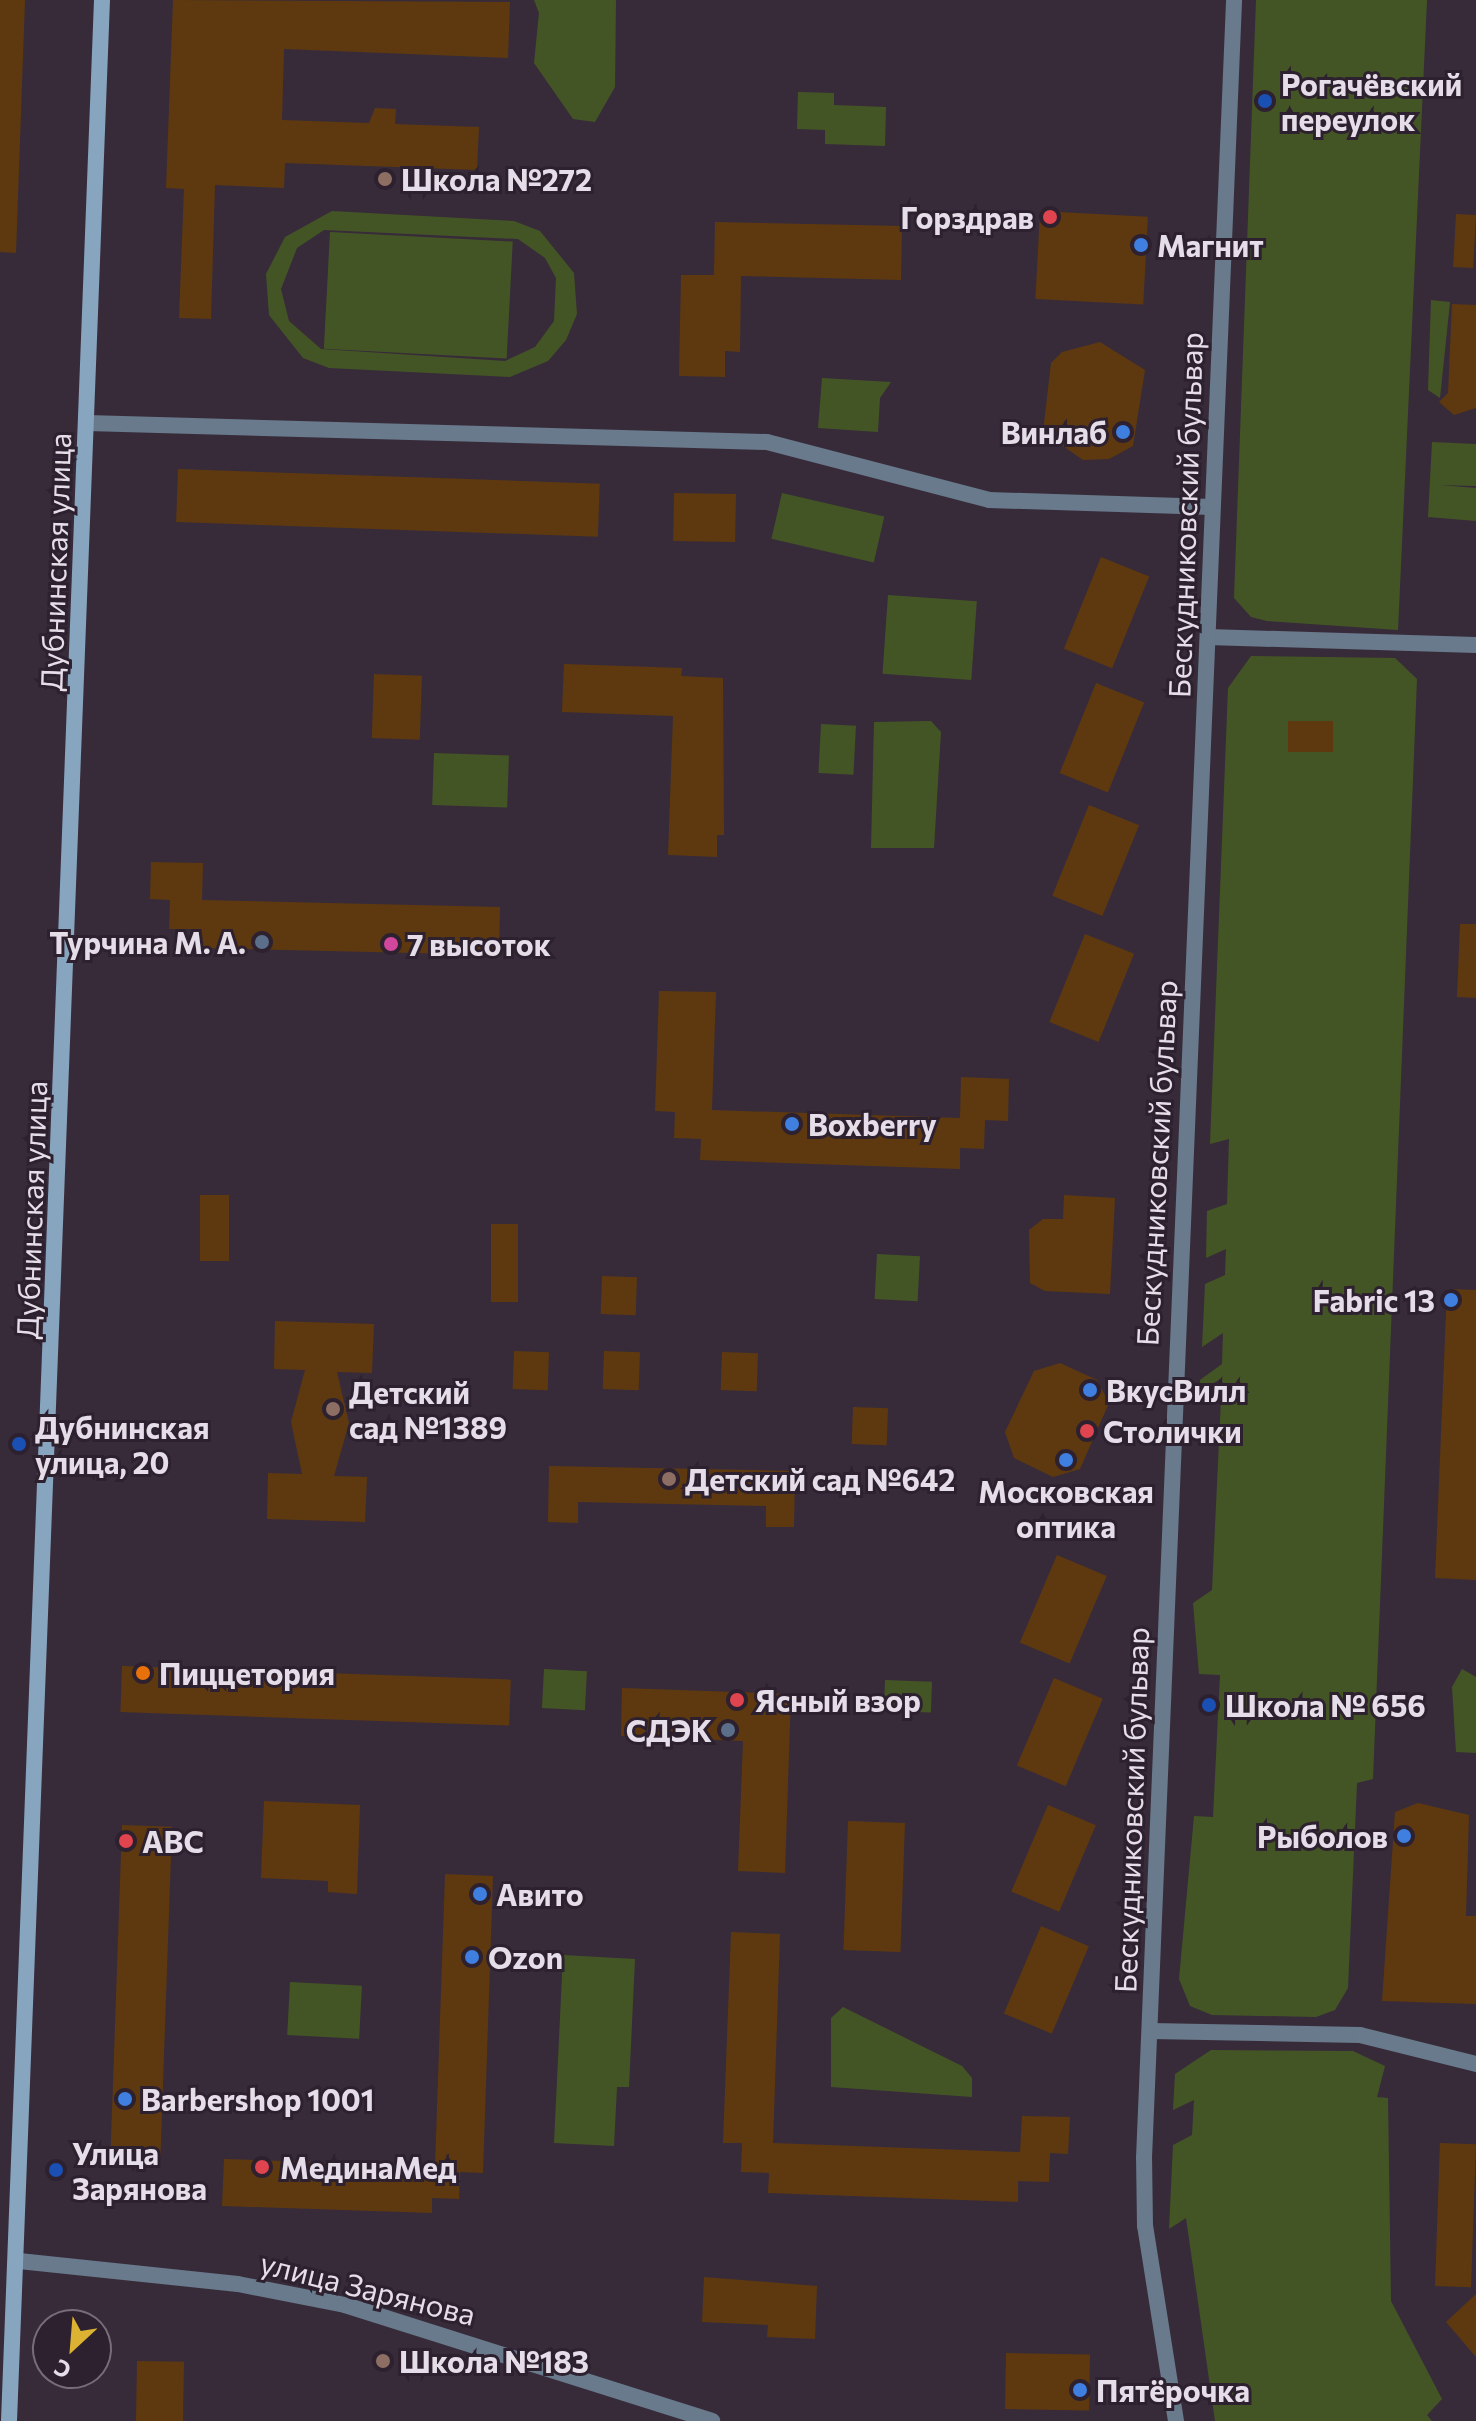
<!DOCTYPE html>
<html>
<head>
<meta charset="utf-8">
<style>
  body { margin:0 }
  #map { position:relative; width:1476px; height:2421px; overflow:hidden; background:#372b3a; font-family:Commissioner,sans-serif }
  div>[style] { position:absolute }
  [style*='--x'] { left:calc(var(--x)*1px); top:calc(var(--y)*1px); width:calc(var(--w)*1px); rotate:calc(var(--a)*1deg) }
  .green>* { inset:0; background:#445525; transform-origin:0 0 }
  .building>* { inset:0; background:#5e3910; transform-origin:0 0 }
  .minor>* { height:16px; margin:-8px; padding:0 8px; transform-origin:8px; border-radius:8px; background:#687a8b }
  .tertiary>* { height:16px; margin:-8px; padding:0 8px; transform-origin:8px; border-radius:8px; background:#687a8b }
  .secondary>* { height:16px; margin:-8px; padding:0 8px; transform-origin:8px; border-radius:8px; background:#87a5bf }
  .dots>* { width:22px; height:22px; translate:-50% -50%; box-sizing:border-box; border:4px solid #2d2130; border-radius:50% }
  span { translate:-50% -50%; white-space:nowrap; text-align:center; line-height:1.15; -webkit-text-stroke:6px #2d2130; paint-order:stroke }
  .poi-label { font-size:30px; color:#e5dde7; font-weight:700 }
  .left { translate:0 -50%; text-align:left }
  .right { translate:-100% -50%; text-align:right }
  .street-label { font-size:30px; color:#e5dde7 }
  .north { position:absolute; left:32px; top:2309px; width:80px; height:80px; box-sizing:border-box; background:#2d2130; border:2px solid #776c79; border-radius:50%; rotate:206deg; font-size:22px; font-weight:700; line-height:32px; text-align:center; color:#e5dde7 }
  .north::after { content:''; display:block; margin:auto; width:28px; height:36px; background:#dcb233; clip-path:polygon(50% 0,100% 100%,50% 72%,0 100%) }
</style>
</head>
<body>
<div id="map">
  <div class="green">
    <i style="clip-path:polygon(534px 0,616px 0,615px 87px,595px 122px,573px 119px,534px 63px,539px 13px)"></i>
    <i style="clip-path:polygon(1256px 0,1427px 0,1398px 630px,1267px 621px,1251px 617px,1234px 598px)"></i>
    <i style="clip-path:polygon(798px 92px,834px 93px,834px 105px,886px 107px,885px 146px,825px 144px,825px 130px,797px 129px)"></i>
    <i style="clip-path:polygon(evenodd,332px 211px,514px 221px,540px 231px,574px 273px,577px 314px,566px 340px,548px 361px,510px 377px,329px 368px,303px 358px,269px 315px,266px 274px,285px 237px,332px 211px,324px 230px,518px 239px,545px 258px,556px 278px,554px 321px,535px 347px,505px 361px,321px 349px,289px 321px,281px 289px,297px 248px,324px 230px)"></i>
    <i style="left:330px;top:232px;width:183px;height:117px;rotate:3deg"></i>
    <i style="clip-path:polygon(1431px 300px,1450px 302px,1440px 398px,1428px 390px)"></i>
    <i style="clip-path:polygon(822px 378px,891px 382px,880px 398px,878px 432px,818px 428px)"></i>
    <i style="clip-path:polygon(1432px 442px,1476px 444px,1476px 486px,1440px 485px,1476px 488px,1476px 521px,1428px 517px)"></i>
    <i style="left:782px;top:493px;width:105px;height:47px;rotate:13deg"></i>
    <i style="left:888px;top:595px;width:89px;height:79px;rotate:4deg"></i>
    <i style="clip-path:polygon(1251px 656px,1395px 658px,1417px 679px,1373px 1779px,1357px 1783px,1348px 1988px,1335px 2010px,1316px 2017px,1212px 2015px,1190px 2006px,1179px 1979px,1194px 1816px,1213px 1817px,1220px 1675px,1199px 1674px,1193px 1603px,1212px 1590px,1222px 1378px,1200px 1391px,1200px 1380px,1222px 1364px,1223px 1333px,1202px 1347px,1205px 1284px,1225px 1275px,1226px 1249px,1206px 1258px,1207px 1211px,1227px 1204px,1229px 1139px,1210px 1144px,1228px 688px)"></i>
    <i style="clip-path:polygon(931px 721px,941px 732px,934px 848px,871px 848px,874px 722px)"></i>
    <i style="left:821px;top:724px;width:35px;height:49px;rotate:3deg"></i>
    <i style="left:434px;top:753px;width:75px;height:52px;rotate:2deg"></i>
    <i style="left:877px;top:1254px;width:43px;height:45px;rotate:3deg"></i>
    <i style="left:544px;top:1669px;width:43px;height:39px;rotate:3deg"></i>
    <i style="clip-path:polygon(1462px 1669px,1476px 1677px,1476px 1753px,1456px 1752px,1452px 1687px)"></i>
    <i style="left:885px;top:1680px;width:47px;height:31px;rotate:2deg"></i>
    <i style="clip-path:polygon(563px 1955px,635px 1959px,629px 2087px,617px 2087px,614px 2146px,554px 2143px)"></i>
    <i style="left:290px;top:1982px;width:72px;height:53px;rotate:3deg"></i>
    <i style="clip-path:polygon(843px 2007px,962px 2066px,972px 2078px,972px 2097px,831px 2087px,831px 2018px)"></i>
    <i style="clip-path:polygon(1211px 2050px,1353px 2051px,1385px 2066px,1377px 2097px,1388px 2098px,1391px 2301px,1442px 2399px,1427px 2415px,1432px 2421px,1215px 2421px,1186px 2218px,1169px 2229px,1173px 2145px,1192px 2135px,1194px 2100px,1173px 2110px,1175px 2074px)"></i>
  </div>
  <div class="building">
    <i style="clip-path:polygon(0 0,25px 0,16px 253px,0 252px)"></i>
    <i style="clip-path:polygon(173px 0,510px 2px,508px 58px,284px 49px,282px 120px,369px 123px,375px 108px,396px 109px,395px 124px,479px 127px,477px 170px,285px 163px,284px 188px,215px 185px,211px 319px,179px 318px,184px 189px,166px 188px)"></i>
    <i style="left:1040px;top:211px;width:108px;height:88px;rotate:3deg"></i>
    <i style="left:1456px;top:214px;width:20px;height:53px;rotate:3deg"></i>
    <i style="clip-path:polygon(715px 222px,902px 226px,901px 280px,741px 276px,740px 352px,725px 351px,725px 377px,679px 376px,681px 275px,714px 275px)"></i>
    <i style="clip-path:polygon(1452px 304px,1476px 305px,1476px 408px,1454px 415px,1439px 402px,1448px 393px)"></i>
    <i style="clip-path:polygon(1100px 342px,1145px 370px,1133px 446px,1109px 459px,1083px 460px,1043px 432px,1051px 363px,1062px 352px)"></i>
    <i style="left:178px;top:469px;width:422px;height:53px;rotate:2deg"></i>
    <i style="left:674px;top:493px;width:62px;height:48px;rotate:1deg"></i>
    <i style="left:1101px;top:557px;width:52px;height:99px;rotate:22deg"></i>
    <i style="clip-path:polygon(564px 664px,682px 668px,681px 676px,723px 678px,724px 835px,717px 835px,717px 857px,668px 855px,673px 716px,562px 712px)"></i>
    <i style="left:374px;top:674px;width:48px;height:64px;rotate:2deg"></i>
    <i style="left:1096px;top:683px;width:52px;height:97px;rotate:22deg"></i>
    <i style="left:1288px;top:721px;width:45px;height:31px"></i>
    <i style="left:1089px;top:805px;width:54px;height:98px;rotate:22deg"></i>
    <i style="clip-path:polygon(151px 862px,203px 863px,202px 900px,500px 907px,499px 955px,200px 948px,200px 929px,169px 929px,170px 900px,150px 899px)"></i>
    <i style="clip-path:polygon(1460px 924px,1476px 924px,1476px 998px,1457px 997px)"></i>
    <i style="left:1085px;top:934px;width:53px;height:95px;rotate:22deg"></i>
    <i style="clip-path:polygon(659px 991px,716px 992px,712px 1110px,960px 1118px,961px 1077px,1009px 1079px,1008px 1121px,985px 1120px,984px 1149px,960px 1148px,960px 1169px,700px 1160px,701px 1139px,674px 1138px,675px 1112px,655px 1111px)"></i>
    <i style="left:200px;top:1195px;width:29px;height:66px"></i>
    <i style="clip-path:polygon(1064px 1195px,1115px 1198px,1110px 1294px,1045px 1291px,1030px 1283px,1029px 1230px,1043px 1219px,1063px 1219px)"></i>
    <i style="left:491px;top:1224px;width:27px;height:78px"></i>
    <i style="left:602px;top:1276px;width:35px;height:38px;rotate:2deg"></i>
    <i style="clip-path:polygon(1447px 1289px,1476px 1290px,1476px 1580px,1435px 1578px)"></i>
    <i style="clip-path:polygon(275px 1321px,374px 1324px,372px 1373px,337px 1372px,349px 1423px,334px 1476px,367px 1477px,365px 1522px,267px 1519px,268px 1473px,302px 1474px,291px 1422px,305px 1370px,274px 1369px)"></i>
    <i style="left:514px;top:1351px;width:35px;height:38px;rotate:2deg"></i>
    <i style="left:604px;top:1351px;width:36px;height:38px;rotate:2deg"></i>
    <i style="left:722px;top:1352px;width:36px;height:38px;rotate:2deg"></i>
    <i style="clip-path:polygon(1060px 1363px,1097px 1380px,1109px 1403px,1080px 1469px,1053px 1477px,1014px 1458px,1005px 1432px,1034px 1371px)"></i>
    <i style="left:853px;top:1407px;width:35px;height:37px;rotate:2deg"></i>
    <i style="clip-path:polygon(549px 1466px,795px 1471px,794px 1527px,766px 1527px,766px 1506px,578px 1502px,578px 1523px,548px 1522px)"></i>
    <i style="left:1057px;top:1555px;width:54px;height:95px;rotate:23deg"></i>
    <i style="left:122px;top:1666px;width:389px;height:46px;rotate:2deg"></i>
    <i style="left:1054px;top:1678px;width:53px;height:95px;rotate:23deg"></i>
    <i style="clip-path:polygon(622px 1688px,791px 1694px,785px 1873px,738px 1871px,743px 1741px,621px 1736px)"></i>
    <i style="clip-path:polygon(264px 1801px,360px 1805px,357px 1894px,328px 1892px,328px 1881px,261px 1878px)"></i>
    <i style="clip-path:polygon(1418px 1803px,1469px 1815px,1466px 1916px,1476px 1916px,1476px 2004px,1382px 2001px,1395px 1812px)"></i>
    <i style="left:1048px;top:1805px;width:52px;height:94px;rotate:23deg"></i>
    <i style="left:848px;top:1821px;width:57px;height:129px;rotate:2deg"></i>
    <i style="left:122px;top:1825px;width:50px;height:329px;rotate:2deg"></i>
    <i style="clip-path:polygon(445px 1874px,493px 1876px,483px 2173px,460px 2172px,459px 2199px,432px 2198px,432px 2213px,222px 2206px,224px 2159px,435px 2166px)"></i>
    <i style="left:1041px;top:1926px;width:52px;height:95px;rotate:23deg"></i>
    <i style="clip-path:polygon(731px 1932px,780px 1934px,773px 2143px,1020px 2152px,1022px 2116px,1070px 2117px,1068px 2154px,1050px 2153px,1049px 2182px,1018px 2181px,1018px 2202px,768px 2193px,769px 2173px,741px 2172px,742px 2143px,723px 2143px)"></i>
    <i style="left:1440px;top:2143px;width:36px;height:143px;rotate:2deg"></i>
    <i style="clip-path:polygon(704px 2277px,817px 2286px,815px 2339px,767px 2337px,768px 2325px,702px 2322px)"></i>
    <i style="clip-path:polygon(1476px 2294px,1476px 2357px,1446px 2322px)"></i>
    <i style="left:1006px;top:2353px;width:84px;height:56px;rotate:1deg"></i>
    <i style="left:137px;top:2361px;width:47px;height:60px;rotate:1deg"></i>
  </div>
  <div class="minor">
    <i style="--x:87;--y:423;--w:680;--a:1.6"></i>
    <i style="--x:767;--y:442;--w:229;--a:14.6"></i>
    <i style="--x:989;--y:500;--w:223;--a:1.8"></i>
    <i style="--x:1208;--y:637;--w:268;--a:1.7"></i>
    <i style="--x:1151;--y:2031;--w:209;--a:1.1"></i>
    <i style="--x:1360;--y:2035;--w:120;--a:14"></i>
    <i style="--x:19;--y:2261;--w:220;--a:6"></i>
    <i style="--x:238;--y:2284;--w:109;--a:11.1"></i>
    <i style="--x:345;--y:2305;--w:385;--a:17.5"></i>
  </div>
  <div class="tertiary">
    <i style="--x:1176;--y:2421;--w:197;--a:-99"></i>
    <i style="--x:1145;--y:2226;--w:68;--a:-90.8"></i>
    <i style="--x:1144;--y:2158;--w:2160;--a:-87.61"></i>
  </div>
  <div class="secondary">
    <i style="--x:9;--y:2421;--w:2423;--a:-87.8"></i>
  </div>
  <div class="dots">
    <i style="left:1265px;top:101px;background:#1a4fb4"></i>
    <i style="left:385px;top:179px;background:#8d6e63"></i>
    <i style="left:1050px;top:217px;background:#e0444e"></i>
    <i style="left:1141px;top:245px;background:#3f7fe0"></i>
    <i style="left:1123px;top:432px;background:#3f7fe0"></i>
    <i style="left:262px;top:942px;background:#5c6f8a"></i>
    <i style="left:391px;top:944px;background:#d1479c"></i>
    <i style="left:792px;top:1124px;background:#3f7fe0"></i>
    <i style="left:1451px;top:1300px;background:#3f7fe0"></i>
    <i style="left:1090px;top:1390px;background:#3f7fe0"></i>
    <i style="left:333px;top:1409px;background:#8d6e63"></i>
    <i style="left:1087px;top:1431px;background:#e0444e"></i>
    <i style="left:19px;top:1444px;background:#1a4fb4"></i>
    <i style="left:1066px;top:1460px;background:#3f7fe0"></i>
    <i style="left:669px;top:1479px;background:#8d6e63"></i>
    <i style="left:143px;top:1673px;background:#e8710a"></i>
    <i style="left:737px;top:1700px;background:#e0444e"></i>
    <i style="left:1209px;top:1705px;background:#1a4fb4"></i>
    <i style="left:728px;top:1730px;background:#5c6f8a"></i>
    <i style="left:1404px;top:1836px;background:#3f7fe0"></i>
    <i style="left:126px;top:1841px;background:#e0444e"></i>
    <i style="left:480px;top:1894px;background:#3f7fe0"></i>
    <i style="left:472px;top:1957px;background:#3f7fe0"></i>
    <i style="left:125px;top:2099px;background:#3f7fe0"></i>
    <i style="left:262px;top:2167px;background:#e0444e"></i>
    <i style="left:56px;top:2170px;background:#1a4fb4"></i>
    <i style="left:383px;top:2361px;background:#8d6e63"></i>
    <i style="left:1080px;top:2390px;background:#3f7fe0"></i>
  </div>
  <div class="poi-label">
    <span class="left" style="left:1281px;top:101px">Рогачёвский<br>переулок</span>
    <span class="left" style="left:401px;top:179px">Школа №272</span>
    <span class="right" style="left:1034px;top:217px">Горздрав</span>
    <span class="left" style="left:1157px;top:245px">Магнит</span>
    <span class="right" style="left:1107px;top:432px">Винлаб</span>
    <span class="right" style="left:246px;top:942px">Турчина М. А.</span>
    <span class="left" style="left:407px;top:944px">7 высоток</span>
    <span class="left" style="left:808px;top:1124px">Boxberry</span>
    <span class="right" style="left:1435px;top:1300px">Fabric 13</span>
    <span class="left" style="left:1106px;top:1390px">ВкусВилл</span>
    <span class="left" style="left:349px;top:1409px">Детский<br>сад №1389</span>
    <span class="left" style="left:35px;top:1444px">Дубнинская<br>улица, 20</span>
    <span class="left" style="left:1103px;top:1431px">Столички</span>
    <span class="left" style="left:685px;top:1479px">Детский сад №642</span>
    <span style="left:1066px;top:1508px">Московская<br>оптика</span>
    <span class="left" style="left:159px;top:1673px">Пиццетория</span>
    <span class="left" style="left:755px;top:1700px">Ясный взор</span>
    <span class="left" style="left:1225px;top:1705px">Школа № 656</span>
    <span class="right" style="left:712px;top:1730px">СДЭК</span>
    <span class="right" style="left:1388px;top:1836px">Рыболов</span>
    <span class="left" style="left:142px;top:1841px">ABC</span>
    <span class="left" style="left:496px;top:1894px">Авито</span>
    <span class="left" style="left:488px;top:1957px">Ozon</span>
    <span class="left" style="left:141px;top:2099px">Barbershop 1001</span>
    <span class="left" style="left:72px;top:2170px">Улица<br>Зарянова</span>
    <span class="left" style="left:280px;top:2167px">МединаМед</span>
    <span class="left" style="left:399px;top:2361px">Школа №183</span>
    <span class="left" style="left:1096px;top:2390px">Пятёрочка</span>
  </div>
  <div class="street-label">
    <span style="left:1185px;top:515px;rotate:-88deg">Бескудниковский бульвар</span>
    <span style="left:55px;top:562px;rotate:-88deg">Дубнинская улица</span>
    <span style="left:1156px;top:1163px;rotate:-87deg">Бескудниковский бульвар</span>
    <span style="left:31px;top:1210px;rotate:-88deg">Дубнинская улица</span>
    <span style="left:1131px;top:1810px;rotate:-88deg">Бескудниковский бульвар</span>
    <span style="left:368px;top:2288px;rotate:14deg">улица Зарянова</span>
  </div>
  <div class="north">С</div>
</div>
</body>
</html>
